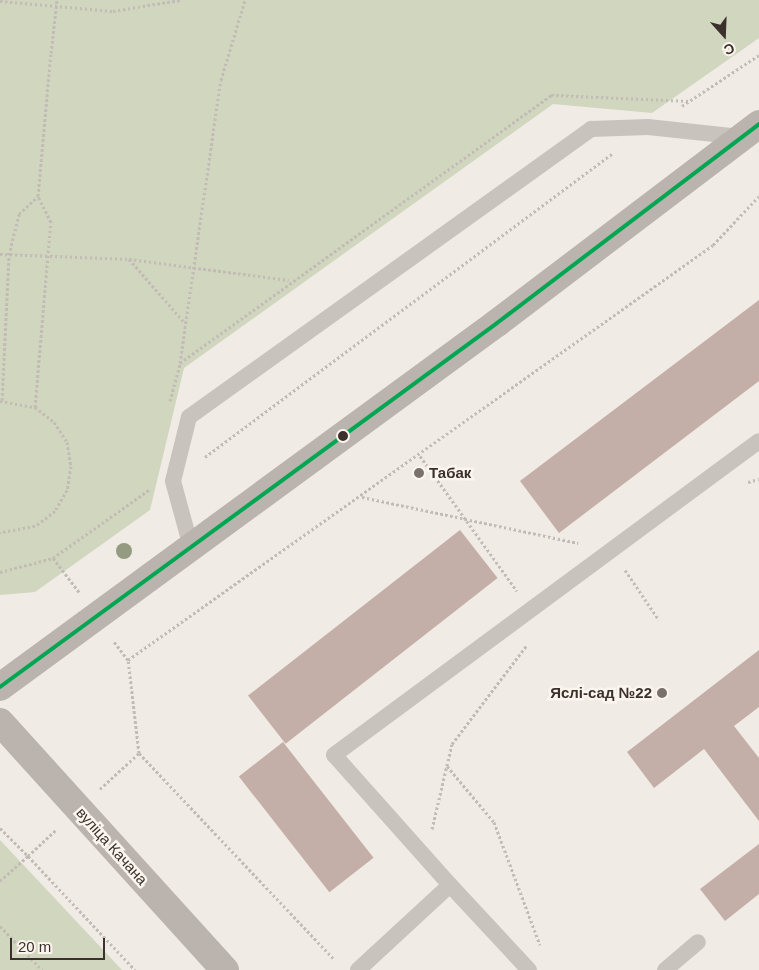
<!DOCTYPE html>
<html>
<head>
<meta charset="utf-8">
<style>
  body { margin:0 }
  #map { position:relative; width:759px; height:970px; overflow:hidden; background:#f0ebe5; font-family:Helvetica,sans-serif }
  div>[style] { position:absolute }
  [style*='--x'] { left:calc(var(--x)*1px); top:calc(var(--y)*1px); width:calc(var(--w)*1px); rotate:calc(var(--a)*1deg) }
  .green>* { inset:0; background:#d1d6bf }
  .building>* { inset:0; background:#c3afa7; transform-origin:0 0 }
  .path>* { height:3px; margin-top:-1.5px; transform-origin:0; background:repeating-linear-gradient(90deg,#c2bbb6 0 2.5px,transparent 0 5px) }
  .service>* { height:16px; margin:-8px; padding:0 8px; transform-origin:8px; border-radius:8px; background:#c9c3be }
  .secondary>* { height:28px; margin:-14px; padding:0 14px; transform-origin:14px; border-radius:14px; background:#bab3ae }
  .path-bridge>* { height:3px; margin-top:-1.5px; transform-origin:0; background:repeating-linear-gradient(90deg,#c2bbb6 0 2.5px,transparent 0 5px) }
  .bus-1>* { height:4px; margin:-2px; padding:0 2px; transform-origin:2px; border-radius:2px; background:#00a651 }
  .trees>* { width:16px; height:16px; margin:-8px; border-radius:50%; background:#959b80 }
  .dots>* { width:14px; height:14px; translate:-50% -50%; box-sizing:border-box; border:2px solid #fbf5ee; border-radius:50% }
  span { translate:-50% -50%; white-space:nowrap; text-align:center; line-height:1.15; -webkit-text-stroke:5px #fbf5ee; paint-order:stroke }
  .poi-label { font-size:15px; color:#3b302b; font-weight:700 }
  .left { translate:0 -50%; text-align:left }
  .right { translate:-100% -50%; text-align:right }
  .street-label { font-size:15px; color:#3b302b }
  .north { position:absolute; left:699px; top:10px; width:50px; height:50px; -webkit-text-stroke:4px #fbf5ee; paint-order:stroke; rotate:160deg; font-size:14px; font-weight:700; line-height:20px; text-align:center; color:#3b302b }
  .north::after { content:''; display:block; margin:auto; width:18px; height:22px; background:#3b302b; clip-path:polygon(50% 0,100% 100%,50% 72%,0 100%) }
  .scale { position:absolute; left:10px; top:938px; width:95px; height:22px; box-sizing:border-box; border:2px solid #3b302b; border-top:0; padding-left:6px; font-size:15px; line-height:18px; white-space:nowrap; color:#3b302b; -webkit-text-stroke:4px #fbf5ee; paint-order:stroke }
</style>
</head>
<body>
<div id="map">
  <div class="green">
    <i style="clip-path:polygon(0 0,759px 0,759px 38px,652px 113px,553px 104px,184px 368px,150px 510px,35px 592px,0 595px)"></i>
    <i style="clip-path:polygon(0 840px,122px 970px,0 970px)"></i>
  </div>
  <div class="building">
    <i style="clip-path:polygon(759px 300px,759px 381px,559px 533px,520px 481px)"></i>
    <i style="left:460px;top:530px;width:61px;height:269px;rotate:52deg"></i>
    <i style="clip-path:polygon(759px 650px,759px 707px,734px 726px,759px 758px,759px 821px,704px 749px,654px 788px,627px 752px)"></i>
    <i style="left:283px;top:742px;width:147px;height:56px;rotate:52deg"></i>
    <i style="clip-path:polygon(759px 844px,759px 894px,725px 921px,700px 889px)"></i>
  </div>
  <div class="path">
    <i style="--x:0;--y:1;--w:113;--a:5.1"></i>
    <i style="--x:113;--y:11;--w:68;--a:-9.3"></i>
    <i style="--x:682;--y:106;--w:92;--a:-33.5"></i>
    <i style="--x:0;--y:254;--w:129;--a:2.2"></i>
    <i style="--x:129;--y:259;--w:161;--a:7.5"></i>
    <i style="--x:129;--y:259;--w:84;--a:48.9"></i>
    <i style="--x:180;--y:363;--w:458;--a:-35.8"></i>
    <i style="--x:551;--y:95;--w:139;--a:2.5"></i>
    <i style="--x:2;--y:400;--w:145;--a:-87.2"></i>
    <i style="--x:9;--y:255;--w:42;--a:-76.3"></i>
    <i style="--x:19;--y:214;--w:26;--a:-43"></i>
    <i style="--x:0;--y:401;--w:36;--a:10"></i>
    <i style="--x:35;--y:407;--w:24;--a:38"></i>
    <i style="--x:54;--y:422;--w:24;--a:57"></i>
    <i style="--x:67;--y:442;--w:24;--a:81"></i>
    <i style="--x:71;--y:466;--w:24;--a:99"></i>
    <i style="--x:67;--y:490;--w:24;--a:120"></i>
    <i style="--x:55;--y:511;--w:25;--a:143"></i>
    <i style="--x:35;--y:526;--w:36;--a:170"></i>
    <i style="--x:170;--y:401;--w:39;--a:-75"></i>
    <i style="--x:180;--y:363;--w:286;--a:-81.8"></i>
    <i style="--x:221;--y:80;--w:84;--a:-73.3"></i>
    <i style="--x:35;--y:407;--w:186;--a:-85.1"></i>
    <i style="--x:51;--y:222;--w:29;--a:-117"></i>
    <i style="--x:38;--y:196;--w:144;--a:-84.8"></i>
    <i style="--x:420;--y:456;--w:166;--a:54.3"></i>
    <i style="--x:205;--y:457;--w:509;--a:-36.69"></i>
    <i style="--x:748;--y:482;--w:11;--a:-15"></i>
    <i style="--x:362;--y:497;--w:221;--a:12"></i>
    <i style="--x:53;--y:558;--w:119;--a:-35.4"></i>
    <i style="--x:625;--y:570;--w:60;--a:55.8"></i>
    <i style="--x:0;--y:572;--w:55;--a:-14.8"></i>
    <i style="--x:53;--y:558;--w:43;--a:52.6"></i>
    <i style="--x:128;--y:660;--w:717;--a:-35.35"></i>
    <i style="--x:713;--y:245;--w:67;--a:-46.8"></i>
    <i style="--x:139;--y:753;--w:285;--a:46.6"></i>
    <i style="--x:447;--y:766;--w:73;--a:50"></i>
    <i style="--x:494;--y:822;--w:131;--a:69.5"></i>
    <i style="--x:100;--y:789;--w:53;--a:-42.7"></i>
    <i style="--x:139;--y:753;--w:94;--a:-96.7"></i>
    <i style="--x:128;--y:660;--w:25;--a:-127"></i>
    <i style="--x:0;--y:828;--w:40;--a:45"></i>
    <i style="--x:28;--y:856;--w:40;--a:-43"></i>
    <i style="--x:432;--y:829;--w:87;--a:-76.8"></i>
    <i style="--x:452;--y:744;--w:124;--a:-52.9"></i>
    <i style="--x:0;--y:881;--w:38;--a:-42"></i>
    <i style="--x:28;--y:856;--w:156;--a:46.8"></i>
    <i style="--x:0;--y:926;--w:61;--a:46.3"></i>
  </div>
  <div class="service">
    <i style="--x:191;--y:547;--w:68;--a:-105.3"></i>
    <i style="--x:173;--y:481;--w:66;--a:-76"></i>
    <i style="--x:189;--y:417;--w:495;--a:-35.6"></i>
    <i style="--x:591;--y:129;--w:57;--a:-2"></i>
    <i style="--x:648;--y:127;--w:95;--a:6.1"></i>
    <i style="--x:450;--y:885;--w:174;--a:-131.7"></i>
    <i style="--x:334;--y:755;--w:528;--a:-36.46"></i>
    <i style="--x:358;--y:970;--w:125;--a:-42.7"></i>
    <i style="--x:450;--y:885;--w:116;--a:47.1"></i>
    <i style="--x:665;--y:970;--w:43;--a:-40.3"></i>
  </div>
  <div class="secondary">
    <i style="--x:0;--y:687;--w:616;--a:-36.22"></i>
    <i style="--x:497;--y:323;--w:329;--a:-37.2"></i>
    <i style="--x:0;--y:722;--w:335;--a:47.8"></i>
  </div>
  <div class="path-bridge">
    <i style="--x:51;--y:53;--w:53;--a:-83.5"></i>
  </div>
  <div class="bus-1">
    <i style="--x:0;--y:687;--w:616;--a:-36.22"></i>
    <i style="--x:497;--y:323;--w:329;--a:-37.2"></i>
  </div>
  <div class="trees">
    <i style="left:124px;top:551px"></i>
  </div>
  <div class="dots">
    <i style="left:343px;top:436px;background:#3b302b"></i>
    <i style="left:419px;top:473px;background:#7a716c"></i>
    <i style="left:662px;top:693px;background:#7a716c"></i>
  </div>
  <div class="poi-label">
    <span class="left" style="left:429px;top:473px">Табак</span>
    <span class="right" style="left:652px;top:693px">Яслі-сад №22</span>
  </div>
  <div class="street-label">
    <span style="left:112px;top:846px;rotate:48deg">вуліца Качана</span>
  </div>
  <div class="north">С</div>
  <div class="scale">20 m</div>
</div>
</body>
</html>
